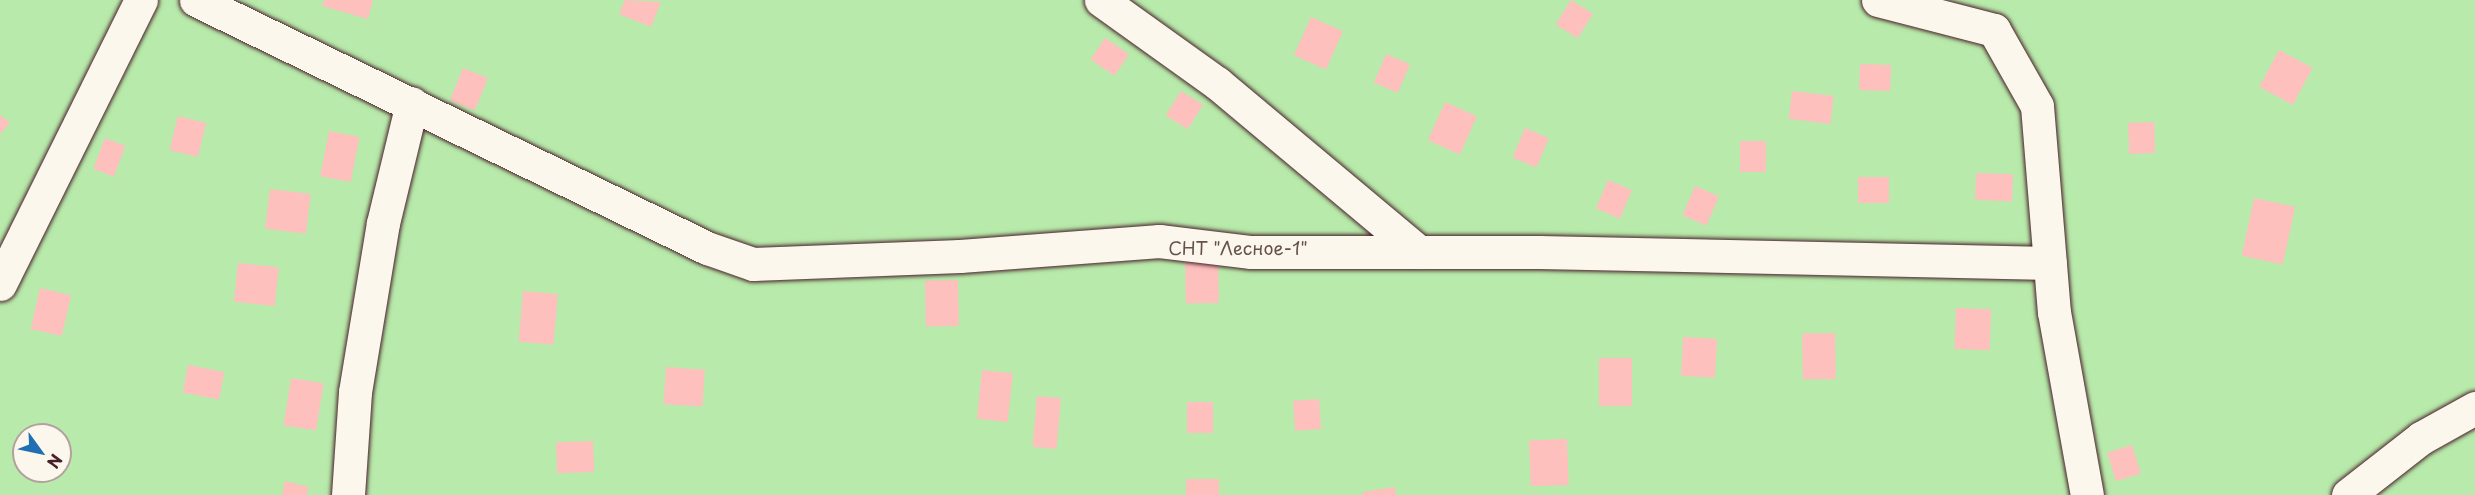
<!DOCTYPE html>
<html>
<head>
<meta charset="utf-8">
<style>
  body { margin:0 }
  #map { position:relative; width:2475px; height:495px; overflow:hidden; background:#fbece2; font-family:"Playpen Sans",sans-serif }
  div>[style] { position:absolute }
  [style*='--x'] { left:calc(var(--x)*1px); top:calc(var(--y)*1px); width:calc(var(--w)*1px); rotate:calc(var(--a)*1deg) }
  .green>* { inset:0; background:#b8ebab }
  .building>* { inset:0; background:#fdc0bc; transform-origin:0 0 }
  .roads { filter:drop-shadow(0 0 2px #4a1f2b) drop-shadow(0 0 2px #4a1f2b) }
  .street>* { height:33px; margin:-16.5px; padding:0 16.5px; transform-origin:16.5px; border-radius:16.5px; background:#fbf7ec }
  span { translate:-50% -50%; white-space:nowrap; text-align:center; line-height:1.15; -webkit-text-stroke:6px #fbf7ec; paint-order:stroke }
  .park-label { font-size:18px; color:#66524b }
  .north { position:absolute; left:12px; top:423px; width:60px; height:60px; box-sizing:border-box; background:#fbf7ec; border:2px solid #b4a19f; border-radius:50%; rotate:123deg; font-size:16px; font-weight:700; line-height:24px; text-align:center; color:#4a1f2b }
  .north::after { content:''; display:block; margin:auto; width:21px; height:27px; background:#1f6fb2; clip-path:polygon(50% 0,100% 100%,50% 72%,0 100%) }
</style>
</head>
<body>
<div id="map">
  <div class="green">
    <i style="clip-path:polygon(evenodd,0 0,2475px 0,2475px 495px,0 495px,0 0,24px 435px,60px 435px,60px 471px,24px 471px,24px 435px)"></i>
  </div>
  <div class="building">
    <i style="clip-path:polygon(324px 0,373px 0,368px 19px,322px 6px)"></i>
    <i style="clip-path:polygon(625px 0,661px 2px,651px 27px,619px 14px)"></i>
    <i style="left:1571px;top:0;width:26px;height:29px;rotate:32deg"></i>
    <i style="left:1311px;top:17px;width:35px;height:42px;rotate:24deg"></i>
    <i style="left:1105px;top:38px;width:29px;height:26px;rotate:34deg"></i>
    <i style="left:2279px;top:50px;width:38px;height:42px;rotate:28deg"></i>
    <i style="left:1386px;top:54px;width:26px;height:31px;rotate:23deg"></i>
    <i style="left:1860px;top:64px;width:31px;height:26px;rotate:2deg"></i>
    <i style="left:463px;top:68px;width:27px;height:35px;rotate:22deg"></i>
    <i style="left:1181px;top:91px;width:26px;height:29px;rotate:32deg"></i>
    <i style="left:1792px;top:91px;width:42px;height:28px;rotate:7deg"></i>
    <i style="left:1445px;top:102px;width:35px;height:42px;rotate:24deg"></i>
    <i style="clip-path:polygon(0 115px,10px 123px,0 134px)"></i>
    <i style="left:178px;top:116px;width:29px;height:35px;rotate:14deg"></i>
    <i style="left:2154px;top:122px;width:31px;height:26px;rotate:88deg"></i>
    <i style="left:1525px;top:128px;width:26px;height:32px;rotate:23deg"></i>
    <i style="left:329px;top:131px;width:31px;height:46px;rotate:11deg"></i>
    <i style="left:105px;top:138px;width:22px;height:33px;rotate:21deg"></i>
    <i style="left:1740px;top:141px;width:26px;height:31px"></i>
    <i style="left:1976px;top:173px;width:37px;height:27px;rotate:2deg"></i>
    <i style="left:1858px;top:177px;width:31px;height:26px"></i>
    <i style="left:1608px;top:180px;width:26px;height:31px;rotate:23deg"></i>
    <i style="left:1695px;top:186px;width:26px;height:32px;rotate:23deg"></i>
    <i style="left:270px;top:189px;width:41px;height:40px;rotate:7deg"></i>
    <i style="left:2254px;top:198px;width:42px;height:59px;rotate:12deg"></i>
    <i style="left:1218px;top:257px;width:46px;height:33px;rotate:89deg"></i>
    <i style="left:238px;top:263px;width:41px;height:39px;rotate:6deg"></i>
    <i style="left:958px;top:280px;width:46px;height:33px;rotate:89deg"></i>
    <i style="left:40px;top:288px;width:32px;height:42px;rotate:13deg"></i>
    <i style="left:523px;top:291px;width:35px;height:51px;rotate:5deg"></i>
    <i style="left:1956px;top:308px;width:35px;height:41px;rotate:2deg"></i>
    <i style="left:1835px;top:333px;width:46px;height:33px;rotate:89deg"></i>
    <i style="left:1683px;top:337px;width:34px;height:39px;rotate:3deg"></i>
    <i style="left:1599px;top:358px;width:33px;height:48px"></i>
    <i style="left:188px;top:365px;width:37px;height:28px;rotate:11deg"></i>
    <i style="left:666px;top:367px;width:39px;height:37px;rotate:4deg"></i>
    <i style="left:982px;top:370px;width:31px;height:49px;rotate:6deg"></i>
    <i style="left:291px;top:378px;width:33px;height:48px;rotate:9deg"></i>
    <i style="left:1037px;top:396px;width:24px;height:51px;rotate:5deg"></i>
    <i style="left:1319px;top:399px;width:30px;height:26px;rotate:86deg"></i>
    <i style="left:1213px;top:402px;width:31px;height:26px;rotate:90deg"></i>
    <i style="left:1567px;top:439px;width:46px;height:38px;rotate:88deg"></i>
    <i style="left:593px;top:441px;width:31px;height:37px;rotate:88deg"></i>
    <i style="left:2132px;top:445px;width:30px;height:26px;rotate:73deg"></i>
    <i style="left:1186px;top:479px;width:33px;height:16px"></i>
    <i style="clip-path:polygon(285px 481px,309px 487px,306px 495px,282px 495px)"></i>
    <i style="clip-path:polygon(1395px 487px,1396px 495px,1363px 495px,1362px 492px)"></i>
  </div>
  <div class="roads">
    <div class="street">
      <i style="--x:196;--y:0;--w:568;--a:25.89"></i>
      <i style="--x:707;--y:248;--w:49;--a:19.2"></i>
      <i style="--x:753;--y:264;--w:207;--a:-2.2"></i>
      <i style="--x:960;--y:256;--w:200;--a:-4.3"></i>
      <i style="--x:1159;--y:241;--w:93;--a:6.8"></i>
      <i style="--x:1251;--y:252;--w:288;--a:0"></i>
      <i style="--x:1539;--y:252;--w:511;--a:1.23"></i>
      <i style="--x:1101;--y:0;--w:143;--a:35.6"></i>
      <i style="--x:1217;--y:83;--w:263;--a:39.9"></i>
      <i style="--x:1878;--y:0;--w:120;--a:14.5"></i>
      <i style="--x:1994;--y:30;--w:87;--a:60.5"></i>
      <i style="--x:2037;--y:106;--w:207;--a:85.3"></i>
      <i style="--x:2054;--y:312;--w:186;--a:79.8"></i>
      <i style="--x:0;--y:284;--w:317;--a:-63.6"></i>
      <i style="--x:348;--y:495;--w:103;--a:-86.1"></i>
      <i style="--x:355;--y:392;--w:171;--a:-80.6"></i>
      <i style="--x:383;--y:223;--w:123;--a:-76.4"></i>
      <i style="--x:2348;--y:495;--w:93;--a:-38"></i>
      <i style="--x:2421;--y:438;--w:62;--a:-29.1"></i>
    </div>
  </div>
  <div class="park-label">
    <span style="left:1238px;top:248px">СНТ "Лесное-1"</span>
  </div>
  <div class="north">N</div>
</div>
</body>
</html>
